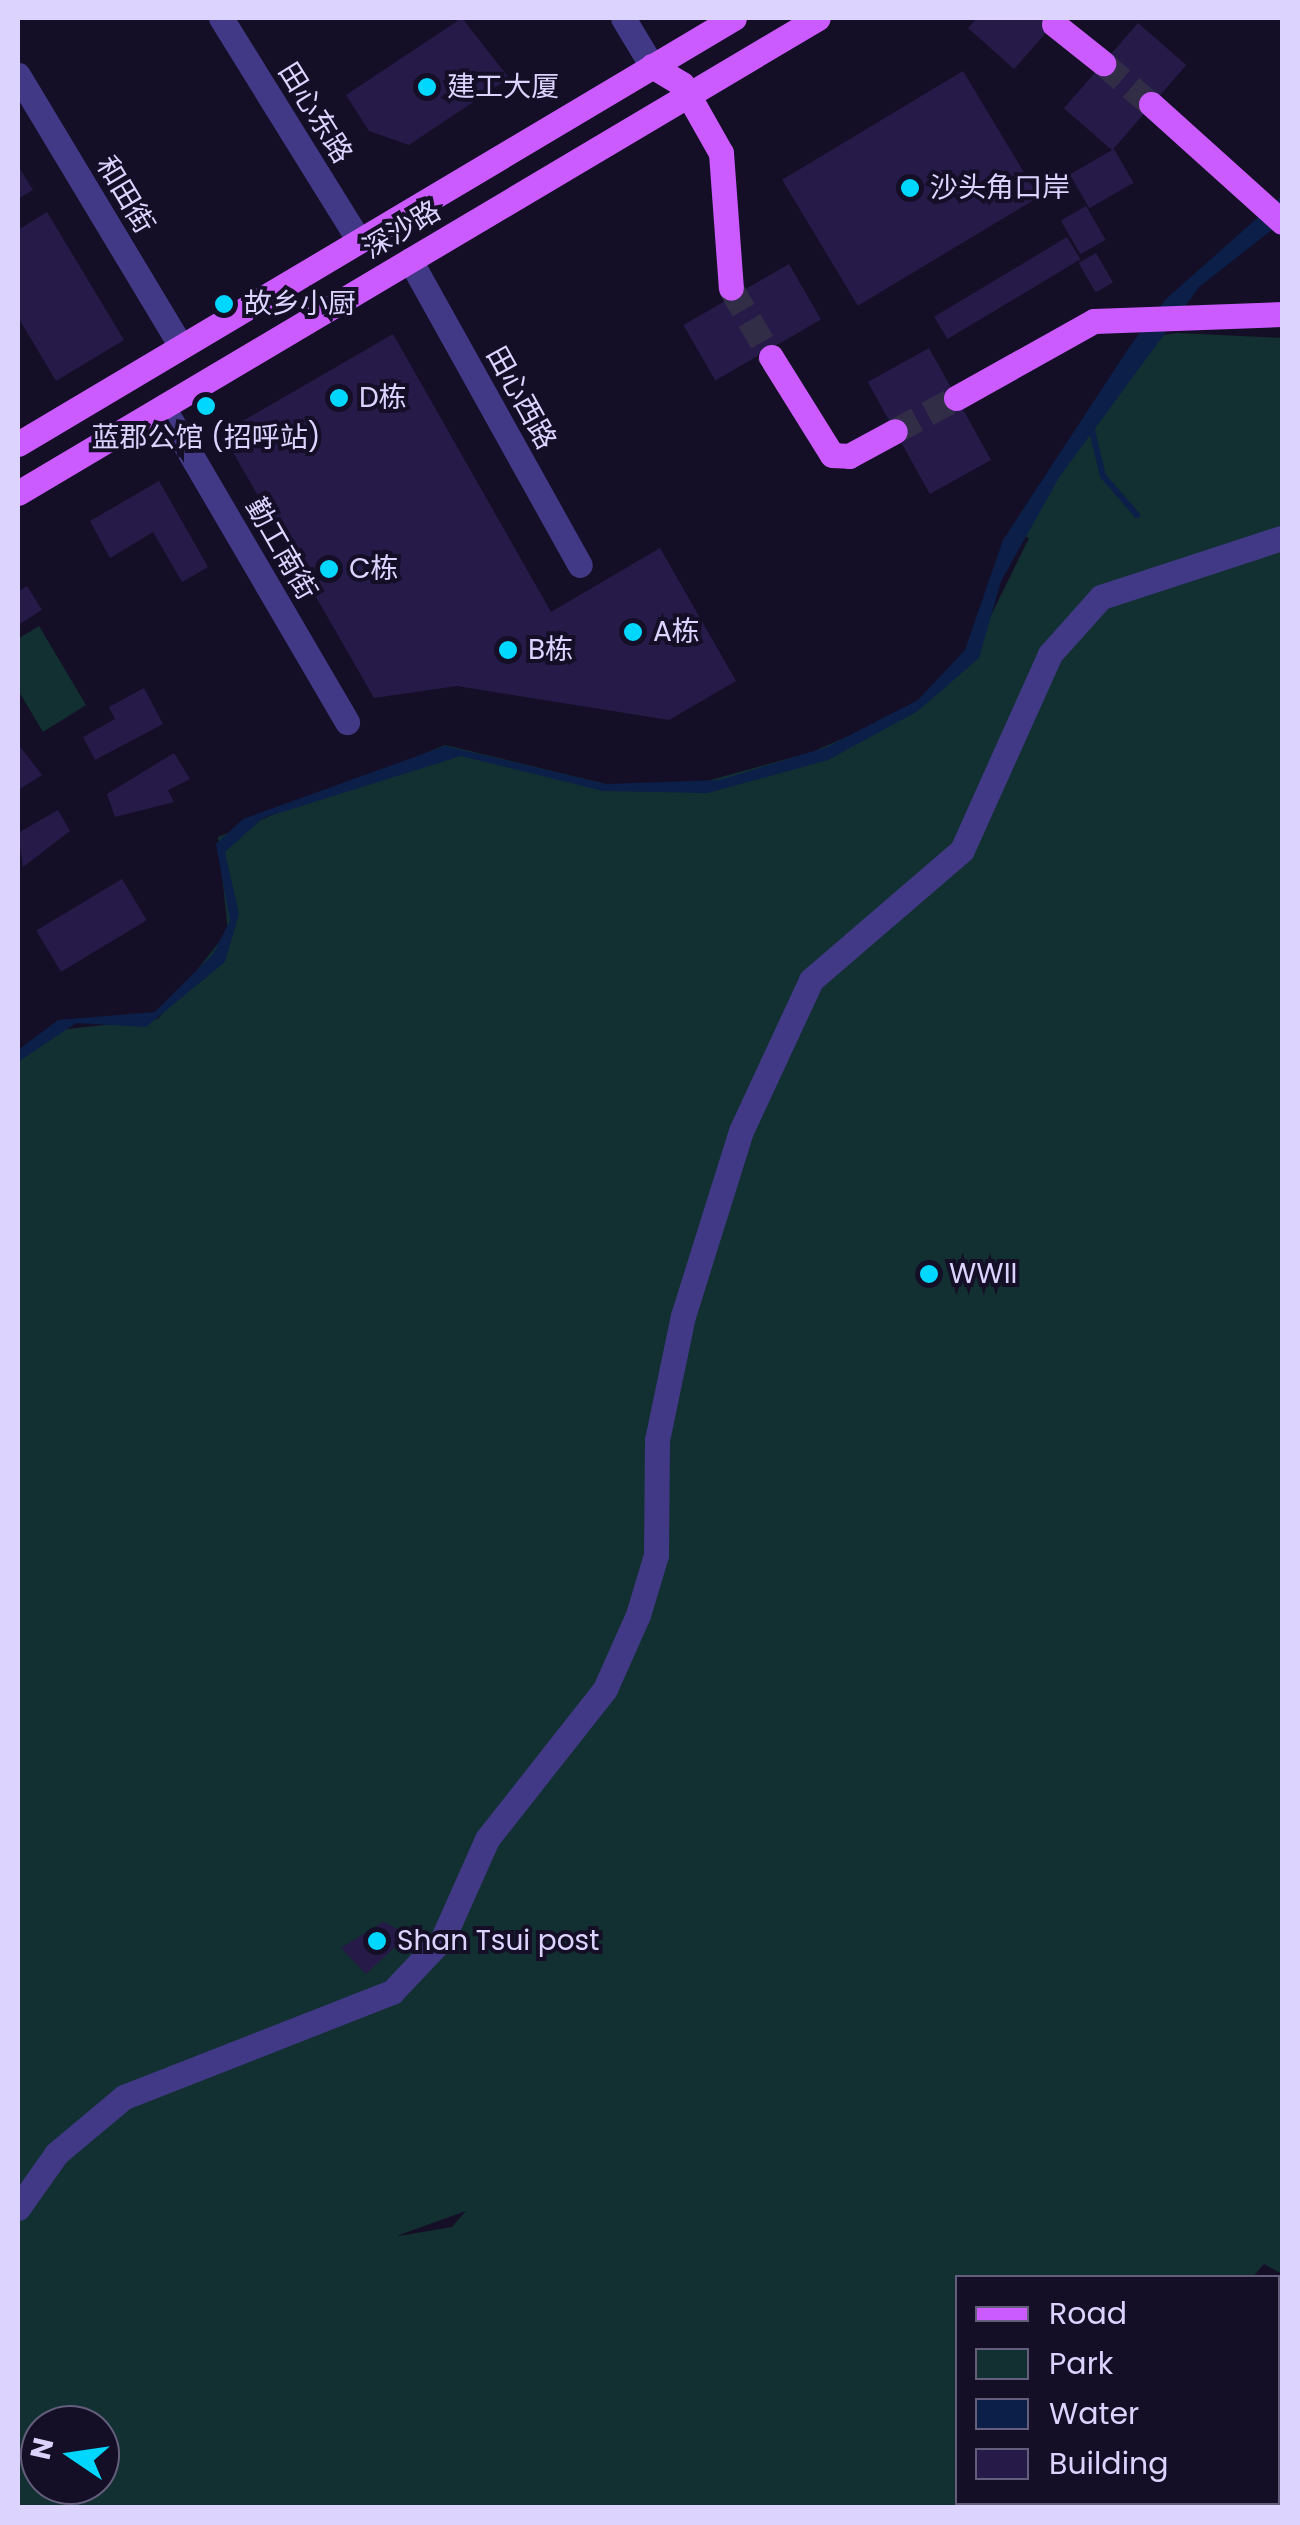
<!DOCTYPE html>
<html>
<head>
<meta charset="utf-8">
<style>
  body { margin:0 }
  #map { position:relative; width:1300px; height:2525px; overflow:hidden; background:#140f27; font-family:Poppins,"Noto Sans SC",sans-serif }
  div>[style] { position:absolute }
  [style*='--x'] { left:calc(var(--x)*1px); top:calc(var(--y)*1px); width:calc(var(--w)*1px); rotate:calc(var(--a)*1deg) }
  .green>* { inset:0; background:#123031 }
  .water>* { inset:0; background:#0b1f49 }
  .stream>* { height:6px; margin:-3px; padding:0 3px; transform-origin:3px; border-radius:3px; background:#0b1f49 }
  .building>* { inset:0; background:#261b48; transform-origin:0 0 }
  .major-tunnel>* { height:25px; margin-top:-12.5px; transform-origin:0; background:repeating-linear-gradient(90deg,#322d47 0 25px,transparent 0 37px) }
  .minor>* { height:25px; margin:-12.5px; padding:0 12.5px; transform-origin:12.5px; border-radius:12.5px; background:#413986 }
  .major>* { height:25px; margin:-12.5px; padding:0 12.5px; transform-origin:12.5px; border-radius:12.5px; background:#cb5bff }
  .dots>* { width:28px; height:28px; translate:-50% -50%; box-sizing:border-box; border:5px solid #140f27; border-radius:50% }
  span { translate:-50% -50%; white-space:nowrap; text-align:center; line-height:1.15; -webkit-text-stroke:8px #140f27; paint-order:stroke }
  .poi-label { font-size:28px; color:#dcd4ff }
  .left { translate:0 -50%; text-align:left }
  .street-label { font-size:28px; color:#dcd4ff }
  .frame { position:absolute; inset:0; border:20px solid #dcd4ff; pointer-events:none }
  .legend { position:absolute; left:955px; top:2275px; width:325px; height:230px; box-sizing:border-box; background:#140f27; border:2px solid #645e7d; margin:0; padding:12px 18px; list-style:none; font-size:30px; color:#dcd4ff }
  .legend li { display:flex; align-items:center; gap:20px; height:50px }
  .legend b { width:50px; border:2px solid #645e7d }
  .north { position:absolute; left:20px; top:2405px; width:100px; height:100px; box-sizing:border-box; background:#140f27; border:2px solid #645e7d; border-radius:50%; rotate:283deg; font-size:28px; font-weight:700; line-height:40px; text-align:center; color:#dcd4ff }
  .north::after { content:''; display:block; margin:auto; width:35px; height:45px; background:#00d7ff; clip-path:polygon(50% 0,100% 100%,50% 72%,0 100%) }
</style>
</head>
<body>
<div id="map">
  <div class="green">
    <i style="clip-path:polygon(evenodd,1177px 333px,1282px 338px,1282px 2274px,1264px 2264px,1252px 2278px,958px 2278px,958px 2502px,1246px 2507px,18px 2508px,18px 1062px,59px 1030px,158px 1019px,228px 931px,218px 837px,445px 745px,606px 784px,702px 785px,699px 794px,707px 781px,812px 752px,913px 708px,977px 644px,1029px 538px,1016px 533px,1148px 337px,1177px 333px,466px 2211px,452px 2227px,399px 2236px,399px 2235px,466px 2211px,1177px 333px,40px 2425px,100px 2425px,100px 2485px,40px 2485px,40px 2425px)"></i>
    <i style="clip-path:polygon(39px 626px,86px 705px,43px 732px,18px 690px,18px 639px)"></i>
  </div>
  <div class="water">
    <i style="clip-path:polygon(1282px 196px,1282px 222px,1199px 287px,1060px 476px,1001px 581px,979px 658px,918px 711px,828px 760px,708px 793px,603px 791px,461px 756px,263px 818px,225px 852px,239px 914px,225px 962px,146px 1027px,76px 1023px,18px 1062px,18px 1050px,58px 1020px,155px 1012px,213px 954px,230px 921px,216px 844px,243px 819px,445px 746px,606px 784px,720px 780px,827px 747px,918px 700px,965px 650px,1003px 540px,1130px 346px,1166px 299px)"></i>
  </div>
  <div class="stream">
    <i style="--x:1091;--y:426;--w:51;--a:76.5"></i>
    <i style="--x:1103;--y:476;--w:52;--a:48.9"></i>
  </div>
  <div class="building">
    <i style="clip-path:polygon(462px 18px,509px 78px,409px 145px,369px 131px,346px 95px)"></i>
    <i style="clip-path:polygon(977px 18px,1059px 18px,1014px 69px,968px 28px)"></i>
    <i style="left:1138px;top:23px;width:64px;height:113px;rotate:41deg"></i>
    <i style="left:963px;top:71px;width:147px;height:211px;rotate:59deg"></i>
    <i style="left:1114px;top:149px;width:39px;height:51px;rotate:60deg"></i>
    <i style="clip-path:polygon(18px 166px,33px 190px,18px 199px)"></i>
    <i style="left:1086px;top:206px;width:39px;height:29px;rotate:60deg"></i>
    <i style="clip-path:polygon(47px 212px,124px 340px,56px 381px,18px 317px,18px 230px)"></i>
    <i style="left:1067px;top:237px;width:26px;height:155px;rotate:59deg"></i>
    <i style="left:1096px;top:253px;width:34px;height:20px;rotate:60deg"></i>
    <i style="left:789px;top:264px;width:64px;height:122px;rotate:60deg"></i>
    <i style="clip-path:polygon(393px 334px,551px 612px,660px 548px,736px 681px,669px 720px,457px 686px,374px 698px,222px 433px)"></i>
    <i style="left:929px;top:348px;width:128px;height:70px;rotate:61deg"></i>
    <i style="clip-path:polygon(159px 481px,208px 567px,182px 582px,153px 532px,110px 558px,90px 521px)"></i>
    <i style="clip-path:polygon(27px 586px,42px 610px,18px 625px,18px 592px)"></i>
    <i style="clip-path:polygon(144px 688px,163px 724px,95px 760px,83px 737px,115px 719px,109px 707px)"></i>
    <i style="clip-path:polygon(18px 744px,42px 775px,18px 790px)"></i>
    <i style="clip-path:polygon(174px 753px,190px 779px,168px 790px,174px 802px,115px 817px,107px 794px)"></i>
    <i style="clip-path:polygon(58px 810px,70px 831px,23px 867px,18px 833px)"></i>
    <i style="left:122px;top:879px;width:48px;height:100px;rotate:59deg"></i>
    <i style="clip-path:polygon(383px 1922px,409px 1934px,366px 1974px,341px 1948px)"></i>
  </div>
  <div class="major-tunnel">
    <i style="--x:1103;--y:63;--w:63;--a:40.5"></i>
    <i style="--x:731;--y:288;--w:80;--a:59.9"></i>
    <i style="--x:895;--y:431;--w:69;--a:-28.4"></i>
  </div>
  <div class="minor">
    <i style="--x:221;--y:18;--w:262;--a:58.2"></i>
    <i style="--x:623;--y:18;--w:56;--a:58.9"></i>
    <i style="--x:18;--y:75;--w:316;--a:59"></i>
    <i style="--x:410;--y:260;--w:349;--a:60.9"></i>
    <i style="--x:163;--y:407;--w:365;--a:59.7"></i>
    <i style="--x:18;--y:2208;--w:67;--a:-54.7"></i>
    <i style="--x:57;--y:2153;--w:87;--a:-39.9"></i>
    <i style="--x:124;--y:2097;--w:288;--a:-21.4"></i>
    <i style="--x:392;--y:1992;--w:74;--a:-46.6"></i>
    <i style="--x:443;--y:1938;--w:108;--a:-66"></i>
    <i style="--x:487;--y:1839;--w:191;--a:-51.8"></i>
    <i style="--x:605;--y:1689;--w:81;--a:-66"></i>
    <i style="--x:638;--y:1615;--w:63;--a:-73.3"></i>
    <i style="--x:656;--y:1555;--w:115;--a:-89.5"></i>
    <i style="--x:657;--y:1440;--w:127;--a:-78.2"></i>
    <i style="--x:683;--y:1316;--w:194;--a:-72.6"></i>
    <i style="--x:741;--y:1131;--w:166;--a:-65.1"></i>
    <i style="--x:811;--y:980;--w:199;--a:-40.7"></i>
    <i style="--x:962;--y:850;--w:215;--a:-65.8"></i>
    <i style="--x:1050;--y:654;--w:76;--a:-48.2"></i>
    <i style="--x:1101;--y:597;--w:190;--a:-18.1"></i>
  </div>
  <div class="major">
    <i style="--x:1054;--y:24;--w:63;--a:38.5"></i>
    <i style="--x:652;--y:66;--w:35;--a:31"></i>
    <i style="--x:682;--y:84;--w:79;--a:60.5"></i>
    <i style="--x:721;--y:153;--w:135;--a:85.8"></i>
    <i style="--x:1151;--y:104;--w:176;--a:42"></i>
    <i style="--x:771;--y:357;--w:115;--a:58.1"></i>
    <i style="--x:832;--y:455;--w:17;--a:3"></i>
    <i style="--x:849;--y:456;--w:52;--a:-28.5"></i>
    <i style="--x:956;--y:398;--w:158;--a:-29.2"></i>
    <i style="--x:1094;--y:321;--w:188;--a:-2.1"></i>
    <i style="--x:18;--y:444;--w:833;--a:-30.75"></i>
    <i style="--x:18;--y:493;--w:930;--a:-30.7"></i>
  </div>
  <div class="dots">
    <i style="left:427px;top:87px;background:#00d7ff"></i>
    <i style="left:910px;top:188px;background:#00d7ff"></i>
    <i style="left:224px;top:304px;background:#00d7ff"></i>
    <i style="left:339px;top:398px;background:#00d7ff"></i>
    <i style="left:206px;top:406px;background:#00d7ff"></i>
    <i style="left:329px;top:569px;background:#00d7ff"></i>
    <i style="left:633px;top:632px;background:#00d7ff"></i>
    <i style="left:508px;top:650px;background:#00d7ff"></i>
    <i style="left:929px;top:1274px;background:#00d7ff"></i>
    <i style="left:377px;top:1941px;background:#00d7ff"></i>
  </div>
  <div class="poi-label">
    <span class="left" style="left:447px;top:87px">建工大厦</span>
    <span class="left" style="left:930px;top:188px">沙头角口岸</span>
    <span class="left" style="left:244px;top:304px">故乡小厨</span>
    <span class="left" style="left:359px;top:398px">D栋</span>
    <span style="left:206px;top:438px">蓝郡公馆 (招呼站)</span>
    <span class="left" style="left:349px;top:569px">C栋</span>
    <span class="left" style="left:653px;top:632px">A栋</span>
    <span class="left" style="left:528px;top:650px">B栋</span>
    <span class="left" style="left:949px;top:1274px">WWII</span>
    <span class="left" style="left:397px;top:1941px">Shan Tsui post</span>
  </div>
  <div class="street-label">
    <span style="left:315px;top:113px;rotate:58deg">田心东路</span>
    <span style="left:125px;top:195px;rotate:59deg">和田街</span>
    <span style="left:402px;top:230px;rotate:-31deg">深沙路</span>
    <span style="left:521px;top:398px;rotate:61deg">田心西路</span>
    <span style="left:281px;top:549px;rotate:60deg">勤工南街</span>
  </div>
  <div class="frame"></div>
  <ul class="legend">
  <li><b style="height:12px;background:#cb5bff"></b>Road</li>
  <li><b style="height:28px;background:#123031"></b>Park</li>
  <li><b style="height:28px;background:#0b1f49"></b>Water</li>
  <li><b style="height:28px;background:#261b48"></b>Building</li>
  </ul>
  <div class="north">N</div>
</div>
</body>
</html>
